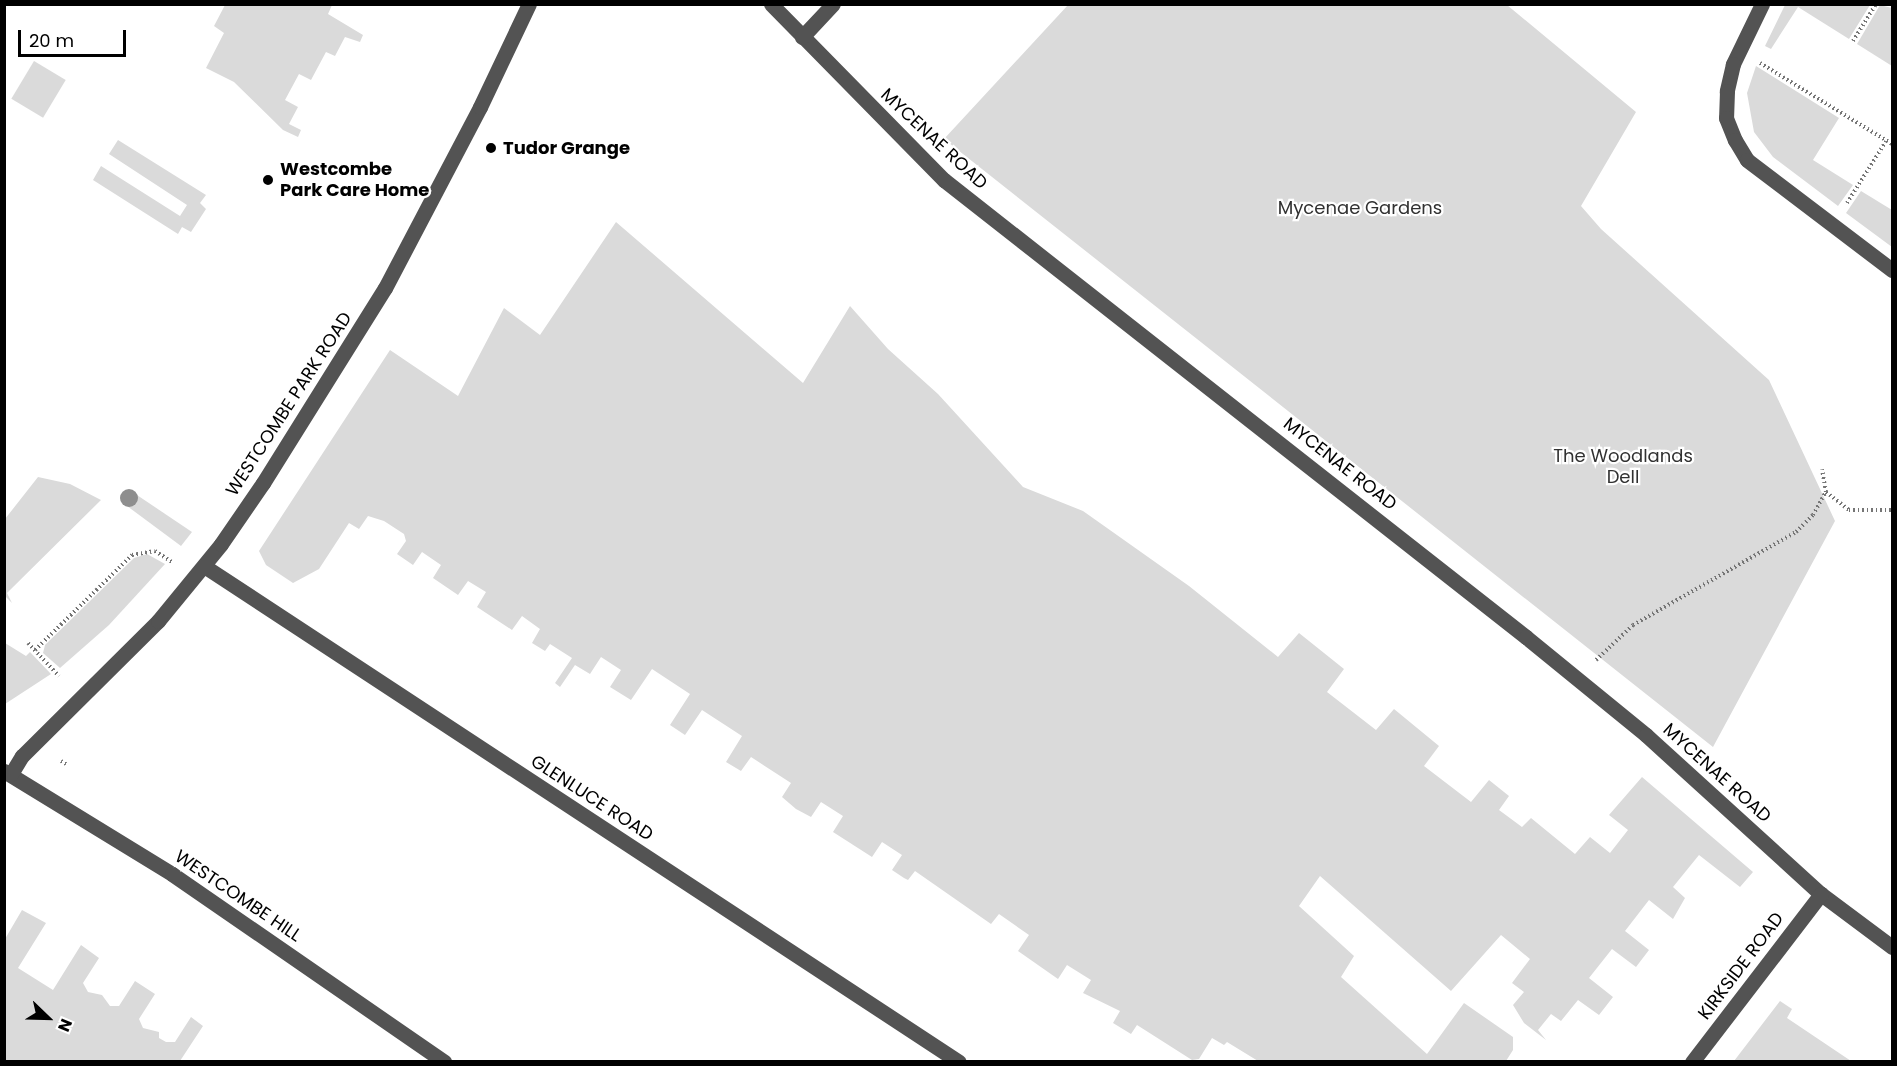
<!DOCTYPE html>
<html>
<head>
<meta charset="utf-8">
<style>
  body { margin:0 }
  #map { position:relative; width:1897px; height:1066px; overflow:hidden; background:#fff; font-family:Poppins,sans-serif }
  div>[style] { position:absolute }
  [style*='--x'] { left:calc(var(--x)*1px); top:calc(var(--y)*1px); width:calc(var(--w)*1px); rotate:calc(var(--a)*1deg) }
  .green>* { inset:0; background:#dadada; transform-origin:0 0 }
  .path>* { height:4px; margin-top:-2px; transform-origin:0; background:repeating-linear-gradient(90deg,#757575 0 1.5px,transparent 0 4.5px) }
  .minor>* { height:15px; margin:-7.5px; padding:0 7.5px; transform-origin:7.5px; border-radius:7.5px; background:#535353 }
  .trees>* { width:18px; height:18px; margin:-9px; border-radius:50%; background:#8e8e8e }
  .dots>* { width:16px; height:16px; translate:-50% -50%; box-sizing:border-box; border:3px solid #fff; border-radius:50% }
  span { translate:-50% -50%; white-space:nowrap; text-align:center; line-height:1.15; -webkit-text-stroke:4.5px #fff; paint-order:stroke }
  .street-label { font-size:18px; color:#000 }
  .poi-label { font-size:18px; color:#000; font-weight:700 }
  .left { translate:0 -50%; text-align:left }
  .park-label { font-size:18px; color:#313131 }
  .frame { position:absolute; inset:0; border:6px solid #000; pointer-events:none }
  .north { position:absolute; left:18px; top:988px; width:60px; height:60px; -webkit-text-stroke:4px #fff; paint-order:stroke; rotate:113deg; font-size:16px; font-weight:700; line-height:24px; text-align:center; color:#000 }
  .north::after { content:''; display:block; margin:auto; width:21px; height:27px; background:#000; clip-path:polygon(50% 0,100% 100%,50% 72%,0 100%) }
  .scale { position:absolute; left:18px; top:30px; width:108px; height:27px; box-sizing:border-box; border:3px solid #000; border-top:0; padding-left:8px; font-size:18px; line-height:21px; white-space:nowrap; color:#000; -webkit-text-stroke:4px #fff; paint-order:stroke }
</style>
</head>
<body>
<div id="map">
  <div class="green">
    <i style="clip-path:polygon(225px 5px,332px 5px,328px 14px,363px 35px,360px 42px,345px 37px,335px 56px,326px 52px,311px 80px,299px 74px,285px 100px,298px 107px,289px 124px,301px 130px,298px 137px,283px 130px,234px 82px,206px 68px,224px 33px,214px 26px)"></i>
    <i style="clip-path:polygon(1068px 5px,1507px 5px,1636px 112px,1581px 206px,1601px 229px,1769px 380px,1835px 521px,1713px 747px,944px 139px)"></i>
    <i style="clip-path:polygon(1785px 5px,1785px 4px,1870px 5px,1849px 39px,1798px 7px,1771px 49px,1765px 46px)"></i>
    <i style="clip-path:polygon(1880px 5px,1892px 8px,1892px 66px,1857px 44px)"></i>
    <i style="left:34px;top:61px;width:37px;height:44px;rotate:31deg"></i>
    <i style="clip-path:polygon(1756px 66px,1839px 118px,1813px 160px,1853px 185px,1838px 206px,1773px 157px,1754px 132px,1747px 93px)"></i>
    <i style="clip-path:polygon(118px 140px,206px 195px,200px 203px,206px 209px,191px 232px,182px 227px,178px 234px,93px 180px,101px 166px,180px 216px,187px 205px,109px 154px)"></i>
    <i style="clip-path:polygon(1861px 191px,1892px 210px,1892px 247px,1846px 213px)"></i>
    <i style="clip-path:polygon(616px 222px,803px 383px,850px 306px,888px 349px,938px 394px,1023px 487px,1083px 511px,1189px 586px,1278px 657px,1299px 633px,1344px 669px,1327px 692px,1376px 730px,1394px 709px,1439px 746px,1424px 766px,1471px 802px,1489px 780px,1509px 796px,1499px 810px,1522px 827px,1531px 818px,1575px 854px,1590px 837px,1610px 853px,1628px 830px,1609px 815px,1642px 777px,1753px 872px,1740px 887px,1699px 855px,1673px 887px,1685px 898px,1673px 919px,1649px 900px,1625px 931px,1649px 950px,1636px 967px,1612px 949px,1589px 978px,1613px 997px,1599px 1015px,1578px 1000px,1561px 1021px,1551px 1014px,1538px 1030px,1546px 1040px,1524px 1023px,1513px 1005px,1524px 992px,1512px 983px,1530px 959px,1501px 935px,1451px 991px,1320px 876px,1299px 906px,1354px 956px,1341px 977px,1427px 1054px,1464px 1003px,1513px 1037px,1513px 1050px,1506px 1061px,1258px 1061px,1227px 1042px,1224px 1045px,1212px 1038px,1199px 1059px,1192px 1060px,1137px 1025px,1131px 1034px,1113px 1023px,1120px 1011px,1083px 993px,1091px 980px,1067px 965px,1058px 979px,1018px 951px,1029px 935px,999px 914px,991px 924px,915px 871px,908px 880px,904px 878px,892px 870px,902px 855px,882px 842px,872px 857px,833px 832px,843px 816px,821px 802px,811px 817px,796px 809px,782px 797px,791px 783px,751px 757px,741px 771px,726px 762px,742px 736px,702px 710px,685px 735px,670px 725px,690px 694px,652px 669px,631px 700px,610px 687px,621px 670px,601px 657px,590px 674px,575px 665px,560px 687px,555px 683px,572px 658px,550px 644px,545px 651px,532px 643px,540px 629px,522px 616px,512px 630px,477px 607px,486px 592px,468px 581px,458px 595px,433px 578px,441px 565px,422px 552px,413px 565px,397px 554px,406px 541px,404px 534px,384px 521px,368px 516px,359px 529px,349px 523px,319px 569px,293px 583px,266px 565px,259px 551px,390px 350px,458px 396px,504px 308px,540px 335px)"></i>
    <i style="clip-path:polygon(38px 477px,70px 484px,101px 500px,7px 593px,12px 603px,5px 596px,5px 519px)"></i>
    <i style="clip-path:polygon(131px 491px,192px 532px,181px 546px,123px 503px)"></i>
    <i style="clip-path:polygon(147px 554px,165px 564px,109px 625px,60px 668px,43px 653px,45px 645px,134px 558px)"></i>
    <i style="clip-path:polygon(5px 643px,26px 656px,30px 652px,51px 674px,5px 704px)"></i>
    <i style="clip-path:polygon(22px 910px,46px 923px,18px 968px,53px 990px,81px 945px,99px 958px,83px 983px,88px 992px,102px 995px,110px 1006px,119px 1006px,135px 981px,155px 994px,139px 1019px,143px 1028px,159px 1032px,159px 1038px,166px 1042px,175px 1042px,191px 1017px,203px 1026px,180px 1061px,5px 1061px,5px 939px)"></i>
    <i style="clip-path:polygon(1780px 1001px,1792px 1009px,1787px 1018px,1851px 1061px,1734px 1061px)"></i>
  </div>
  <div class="path">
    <i style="--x:1853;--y:41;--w:44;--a:-58.1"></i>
    <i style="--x:1760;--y:63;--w:155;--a:31.5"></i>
    <i style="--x:1847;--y:203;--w:73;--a:-57.8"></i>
    <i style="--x:1826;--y:492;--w:29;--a:38"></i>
    <i style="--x:1849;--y:510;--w:43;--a:0"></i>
    <i style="--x:28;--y:643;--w:45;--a:46.8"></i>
    <i style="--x:35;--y:650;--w:136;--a:-44.4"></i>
    <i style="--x:132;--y:555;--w:23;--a:-10"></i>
    <i style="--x:155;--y:551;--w:20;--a:33"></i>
    <i style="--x:1596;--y:660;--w:51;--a:-43.4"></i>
    <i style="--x:1633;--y:625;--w:188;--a:-29.7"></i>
    <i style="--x:1796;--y:532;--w:24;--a:-45"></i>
    <i style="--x:1813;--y:515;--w:26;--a:-61"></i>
    <i style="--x:1826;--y:492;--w:23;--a:-100"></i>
    <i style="--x:61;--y:761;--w:6;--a:31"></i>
  </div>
  <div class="minor">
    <i style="--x:771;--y:4;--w:247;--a:45.5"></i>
    <i style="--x:944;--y:180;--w:740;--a:38.14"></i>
    <i style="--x:1526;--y:637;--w:155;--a:39.2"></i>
    <i style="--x:1646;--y:735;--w:236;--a:42.3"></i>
    <i style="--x:1821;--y:894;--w:89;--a:36.7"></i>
    <i style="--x:1762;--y:4;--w:67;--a:115.8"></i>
    <i style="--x:1733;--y:64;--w:28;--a:103"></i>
    <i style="--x:1727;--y:91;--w:27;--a:92"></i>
    <i style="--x:1726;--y:118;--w:24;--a:68"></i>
    <i style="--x:1735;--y:140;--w:23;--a:59"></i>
    <i style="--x:1747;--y:160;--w:182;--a:37.2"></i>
    <i style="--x:802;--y:37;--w:45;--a:-46.8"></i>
    <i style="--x:204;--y:566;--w:903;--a:33.3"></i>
    <i style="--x:4;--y:771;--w:197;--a:31.5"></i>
    <i style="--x:172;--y:874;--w:331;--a:34.6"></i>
    <i style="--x:11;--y:774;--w:21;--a:-59"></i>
    <i style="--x:22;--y:756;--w:192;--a:-44.8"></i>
    <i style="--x:158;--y:621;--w:99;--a:-50.7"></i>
    <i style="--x:221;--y:544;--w:74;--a:-55.5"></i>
    <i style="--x:263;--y:483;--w:230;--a:-58"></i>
    <i style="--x:385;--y:288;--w:204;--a:-62.3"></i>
    <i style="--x:480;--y:107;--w:114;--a:-64.6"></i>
    <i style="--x:1692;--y:1062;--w:212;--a:-52.5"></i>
  </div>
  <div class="trees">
    <i style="left:129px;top:498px"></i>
  </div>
  <div class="dots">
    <i style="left:491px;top:148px;background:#000"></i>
    <i style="left:268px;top:180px;background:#000"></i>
  </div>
  <div class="street-label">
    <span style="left:934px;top:139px;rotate:43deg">MYCENAE ROAD</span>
    <span style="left:289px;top:404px;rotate:-57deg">WESTCOMBE PARK ROAD</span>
    <span style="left:1340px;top:464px;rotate:38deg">MYCENAE ROAD</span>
    <span style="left:1717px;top:773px;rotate:42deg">MYCENAE ROAD</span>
    <span style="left:592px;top:798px;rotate:33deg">GLENLUCE ROAD</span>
    <span style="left:238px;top:896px;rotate:34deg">WESTCOMBE HILL</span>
    <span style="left:1741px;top:966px;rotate:-53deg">KIRKSIDE ROAD</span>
  </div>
  <div class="poi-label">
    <span class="left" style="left:503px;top:148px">Tudor Grange</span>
    <span class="left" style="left:280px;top:180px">Westcombe<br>Park Care Home</span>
  </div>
  <div class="park-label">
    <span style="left:1360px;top:208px">Mycenae Gardens</span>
    <span style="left:1623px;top:467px">The Woodlands<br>Dell</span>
  </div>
  <div class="frame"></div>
  <div class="north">N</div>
  <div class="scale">20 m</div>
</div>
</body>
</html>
